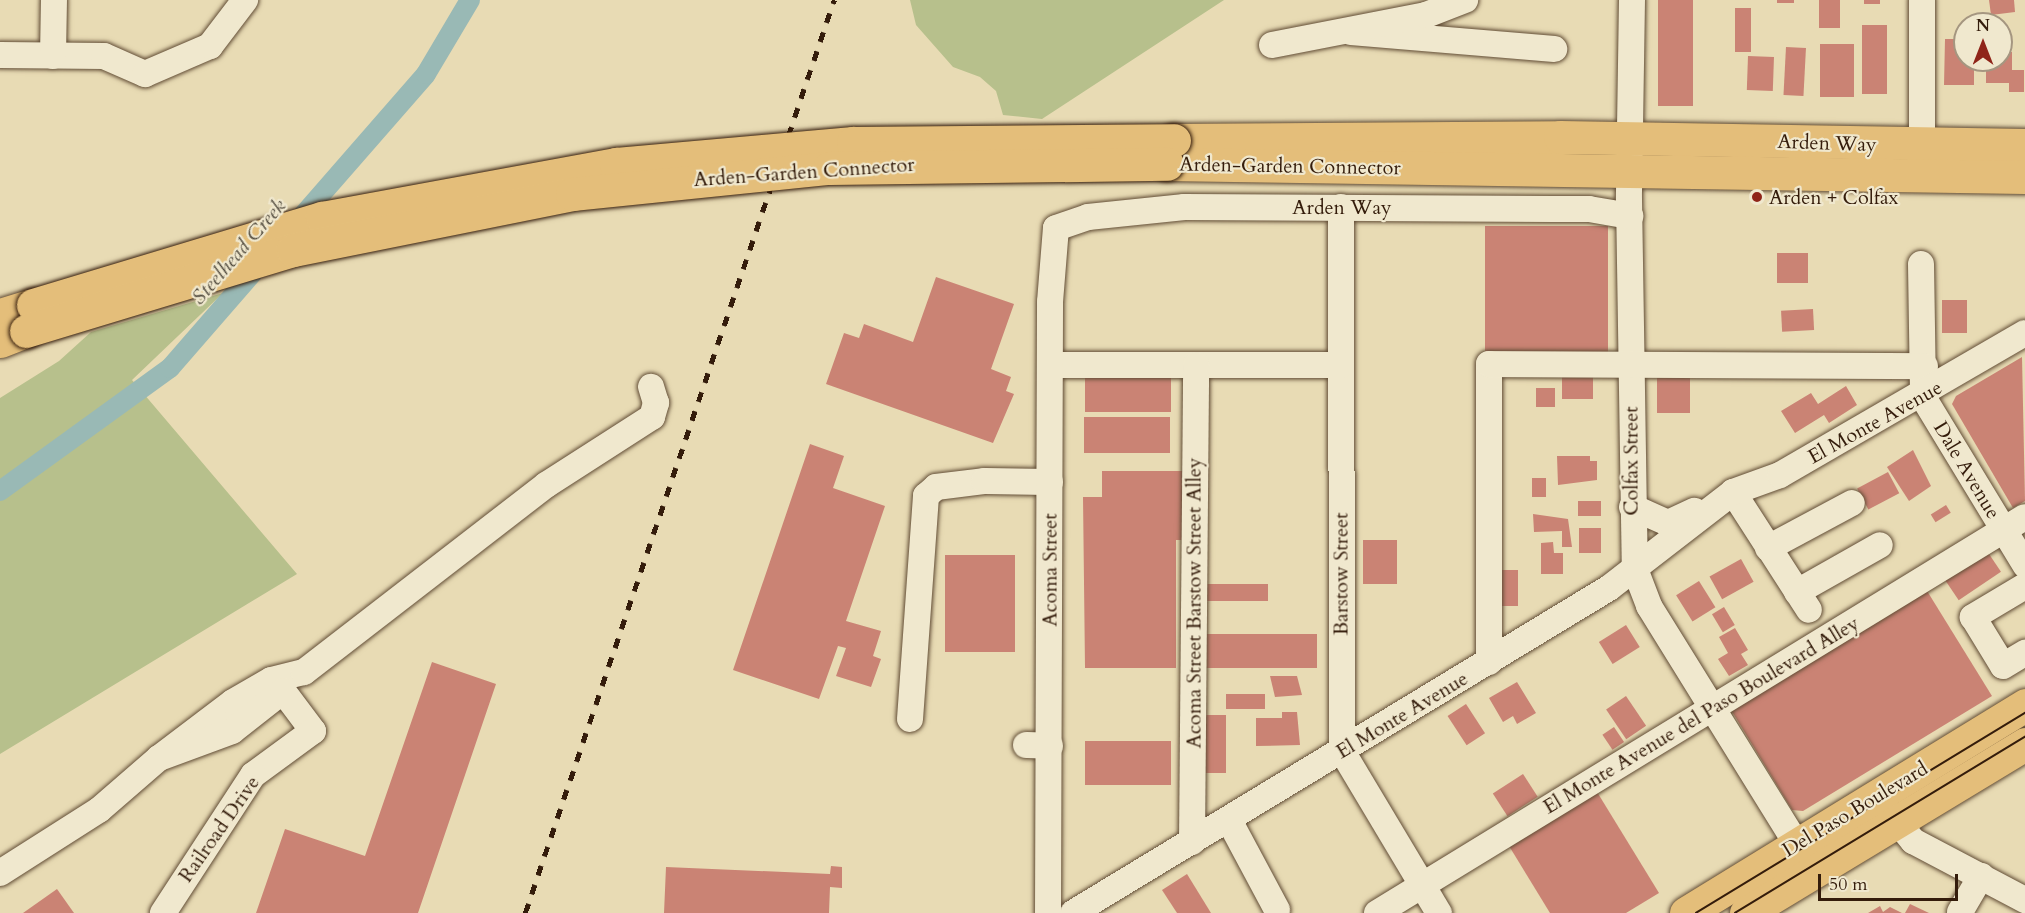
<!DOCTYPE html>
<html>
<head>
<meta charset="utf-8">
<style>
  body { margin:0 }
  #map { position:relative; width:2025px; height:913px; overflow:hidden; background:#e8dbb4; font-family:Cardo,serif }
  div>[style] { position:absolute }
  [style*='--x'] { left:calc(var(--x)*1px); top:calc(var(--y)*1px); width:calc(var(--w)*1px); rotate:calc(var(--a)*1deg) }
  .green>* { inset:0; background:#b7c08c }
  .canal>* { height:20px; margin:-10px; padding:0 10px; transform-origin:10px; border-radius:10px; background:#99b9b5 }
  .building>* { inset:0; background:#ca8374; transform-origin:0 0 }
  .roads { filter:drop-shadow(0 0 2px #614c35) drop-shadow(0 0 2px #614c35) }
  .minor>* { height:26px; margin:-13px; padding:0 13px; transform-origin:13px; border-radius:13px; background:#f0e8ce }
  .major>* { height:33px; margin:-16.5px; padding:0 16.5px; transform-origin:16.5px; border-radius:16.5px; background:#e4be7a }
  .tram>* { height:1.5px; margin:-0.75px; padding:0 0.75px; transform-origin:0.75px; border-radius:0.75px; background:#341c0b }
  .rail>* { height:4.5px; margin-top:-2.25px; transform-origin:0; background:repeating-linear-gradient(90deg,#341c0b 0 10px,transparent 0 20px) }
  .bridges { filter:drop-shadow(0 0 2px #341c0b) drop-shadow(0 0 2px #341c0b) }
  .major-bridge>* { height:33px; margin:-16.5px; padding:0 16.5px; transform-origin:16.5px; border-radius:16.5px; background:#e4be7a }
  .dots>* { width:16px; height:16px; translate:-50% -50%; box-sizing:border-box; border:3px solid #f0e8ce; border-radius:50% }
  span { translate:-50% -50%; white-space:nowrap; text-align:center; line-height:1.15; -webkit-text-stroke:4.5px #f0e8ce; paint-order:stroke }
  .street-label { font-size:20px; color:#341c0b }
  .poi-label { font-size:20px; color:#341c0b }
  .left { translate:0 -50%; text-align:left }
  .water-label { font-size:21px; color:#524b3e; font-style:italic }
  .north { position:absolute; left:1953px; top:12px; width:60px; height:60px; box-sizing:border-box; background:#f0e8ce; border:2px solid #a59680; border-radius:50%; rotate:0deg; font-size:16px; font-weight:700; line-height:24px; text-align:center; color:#341c0b }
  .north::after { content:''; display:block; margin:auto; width:21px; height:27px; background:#8f2418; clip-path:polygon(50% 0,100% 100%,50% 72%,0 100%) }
  .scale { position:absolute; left:1818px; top:874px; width:140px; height:27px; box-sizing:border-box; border:3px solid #341c0b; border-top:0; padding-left:8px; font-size:18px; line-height:21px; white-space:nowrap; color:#341c0b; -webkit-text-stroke:4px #f0e8ce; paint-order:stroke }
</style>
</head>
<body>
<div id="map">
  <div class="green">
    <i style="clip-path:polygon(910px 0,1224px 0,1042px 119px,1003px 115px,996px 91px,980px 77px,953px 67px,916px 25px)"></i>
    <i style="clip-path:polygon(223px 293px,132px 380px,297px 574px,0 754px,0 398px,59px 361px,91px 332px)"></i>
  </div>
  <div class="canal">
    <i style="--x:297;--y:222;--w:196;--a:-48.9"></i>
    <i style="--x:426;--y:74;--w:86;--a:-59.3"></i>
    <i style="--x:0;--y:491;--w:210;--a:-35.9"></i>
    <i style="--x:170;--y:368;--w:140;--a:-49"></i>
  </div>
  <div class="building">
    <i style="left:1658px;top:0;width:35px;height:106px"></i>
    <i style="left:1777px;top:0;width:17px;height:3px"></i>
    <i style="left:1819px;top:0;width:21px;height:28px"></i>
    <i style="left:1864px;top:0;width:16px;height:4px"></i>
    <i style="clip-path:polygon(1989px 0,2014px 0,2015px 12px,1991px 15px)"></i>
    <i style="left:1735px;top:8px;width:16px;height:44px"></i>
    <i style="left:1862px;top:25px;width:25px;height:69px"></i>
    <i style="clip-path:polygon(1945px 39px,1958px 39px,1958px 53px,1974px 60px,1974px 85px,1944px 85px)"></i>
    <i style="left:1820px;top:44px;width:34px;height:53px"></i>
    <i style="left:1786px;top:47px;width:20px;height:48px;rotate:3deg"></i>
    <i style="clip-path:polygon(2001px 52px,2012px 52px,2012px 70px,2024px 70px,2024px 92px,2009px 92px,2009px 83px,1986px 83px,1986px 60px,2001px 60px)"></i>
    <i style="left:1748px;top:56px;width:26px;height:34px;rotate:2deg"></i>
    <i style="left:1485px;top:226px;width:123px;height:128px"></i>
    <i style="left:1777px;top:253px;width:31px;height:30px"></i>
    <i style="clip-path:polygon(936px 277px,1014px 304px,991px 369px,1011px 377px,1006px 391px,1014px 394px,993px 443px,826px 384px,844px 333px,859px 338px,864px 324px,913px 342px)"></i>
    <i style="left:1942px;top:300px;width:25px;height:33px"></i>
    <i style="left:1813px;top:309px;width:21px;height:32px;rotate:87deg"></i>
    <i style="clip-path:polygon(2022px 357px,2025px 501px,2013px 508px,1952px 404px,1956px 396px)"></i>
    <i style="left:1657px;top:372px;width:33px;height:41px"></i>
    <i style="left:1562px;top:376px;width:31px;height:23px"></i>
    <i style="left:1085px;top:377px;width:86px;height:35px"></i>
    <i style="clip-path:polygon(1846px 386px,1857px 405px,1829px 423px,1824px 415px,1795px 433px,1781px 411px,1811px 393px,1818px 404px)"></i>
    <i style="left:1536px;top:388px;width:19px;height:19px"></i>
    <i style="left:1084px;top:417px;width:86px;height:36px"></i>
    <i style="clip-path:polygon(810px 444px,844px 456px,833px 488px,885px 506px,846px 621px,881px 631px,873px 656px,881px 659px,871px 687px,836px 676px,846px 648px,838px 646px,819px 699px,733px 670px)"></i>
    <i style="clip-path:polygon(1913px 450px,1931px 486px,1909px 501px,1887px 467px)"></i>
    <i style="clip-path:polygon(1557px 456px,1590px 456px,1590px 461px,1597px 461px,1597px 480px,1558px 485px)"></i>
    <i style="clip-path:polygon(1102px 471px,1182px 471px,1186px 540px,1176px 540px,1176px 668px,1085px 668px,1083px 497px,1102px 497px)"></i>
    <i style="left:1888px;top:472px;width:24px;height:35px;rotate:62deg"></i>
    <i style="left:1546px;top:478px;width:19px;height:14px;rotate:90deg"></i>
    <i style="left:1578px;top:501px;width:23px;height:15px"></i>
    <i style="left:1946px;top:505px;width:9px;height:18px;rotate:58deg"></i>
    <i style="clip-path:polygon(1533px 514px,1568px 519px,1572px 547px,1562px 547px,1562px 531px,1534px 532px)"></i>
    <i style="left:1579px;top:528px;width:22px;height:25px"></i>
    <i style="left:1363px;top:540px;width:34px;height:44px"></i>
    <i style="clip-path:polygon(1553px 542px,1554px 553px,1563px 553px,1563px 574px,1541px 574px,1541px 543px)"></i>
    <i style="left:1987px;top:551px;width:25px;height:51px;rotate:56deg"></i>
    <i style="left:945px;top:555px;width:70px;height:97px"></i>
    <i style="left:1741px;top:559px;width:26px;height:36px;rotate:61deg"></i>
    <i style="left:1496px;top:570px;width:22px;height:36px"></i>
    <i style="left:1699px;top:581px;width:31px;height:27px;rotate:58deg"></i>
    <i style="left:1203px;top:584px;width:65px;height:17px"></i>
    <i style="clip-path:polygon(1924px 586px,1992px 696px,1803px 811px,1792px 810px,1728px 705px)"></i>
    <i style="left:1724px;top:607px;width:21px;height:14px;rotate:59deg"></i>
    <i style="left:1626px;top:625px;width:26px;height:32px;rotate:58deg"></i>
    <i style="clip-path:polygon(1735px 628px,1748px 650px,1741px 654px,1748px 665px,1729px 676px,1718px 659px,1728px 653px,1719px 637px)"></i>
    <i style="left:1204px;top:634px;width:113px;height:34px"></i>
    <i style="clip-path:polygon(432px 662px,496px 684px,418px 913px,256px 913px,285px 829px,365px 856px)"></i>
    <i style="clip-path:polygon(1270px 676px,1297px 676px,1302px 695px,1275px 697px)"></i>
    <i style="clip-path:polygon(1517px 682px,1536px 713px,1517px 724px,1513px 716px,1503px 722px,1489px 698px)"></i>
    <i style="left:1226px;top:694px;width:39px;height:15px"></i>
    <i style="left:1626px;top:696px;width:36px;height:24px;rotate:56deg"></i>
    <i style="left:1466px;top:704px;width:35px;height:22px;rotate:57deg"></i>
    <i style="clip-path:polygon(1282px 712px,1297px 712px,1300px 745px,1256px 746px,1256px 718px,1282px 718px)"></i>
    <i style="left:1204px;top:715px;width:22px;height:58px"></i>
    <i style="left:1614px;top:727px;width:18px;height:14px;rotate:56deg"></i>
    <i style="left:1171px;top:741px;width:44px;height:86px;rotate:90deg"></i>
    <i style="left:1523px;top:774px;width:27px;height:36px;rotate:57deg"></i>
    <i style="clip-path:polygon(1594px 787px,1659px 893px,1626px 913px,1550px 913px,1506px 841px)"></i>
    <i style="clip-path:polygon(831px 866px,842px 867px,842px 888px,830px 887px,829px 913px,664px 913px,666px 867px,830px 874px)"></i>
    <i style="clip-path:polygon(1187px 874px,1211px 913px,1177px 913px,1162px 890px)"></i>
    <i style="clip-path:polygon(57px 889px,74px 913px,23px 913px)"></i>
    <i style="clip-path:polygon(1910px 904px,1929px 913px,1905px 913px)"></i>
    <i style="clip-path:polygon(1880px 906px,1883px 912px,1890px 907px,1902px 913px,1868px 913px)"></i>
  </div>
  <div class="roads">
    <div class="minor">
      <i style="--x:1632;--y:0;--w:199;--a:90.9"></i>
      <i style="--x:1629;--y:199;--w:370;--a:89.1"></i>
      <i style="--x:1635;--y:569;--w:40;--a:69"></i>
      <i style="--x:1649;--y:606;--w:300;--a:58.2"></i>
      <i style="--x:1351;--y:32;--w:204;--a:4.8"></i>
      <i style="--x:1272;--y:45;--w:157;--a:-11"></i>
      <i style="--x:1426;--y:15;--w:42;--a:-21"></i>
      <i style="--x:0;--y:55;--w:104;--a:0.6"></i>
      <i style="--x:104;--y:56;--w:45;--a:23.7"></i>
      <i style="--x:145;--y:74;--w:71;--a:-23.3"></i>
      <i style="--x:210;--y:46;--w:58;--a:-52.7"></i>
      <i style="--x:53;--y:56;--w:56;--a:-89"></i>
      <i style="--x:1922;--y:145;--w:145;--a:-90"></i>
      <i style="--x:1341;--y:207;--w:544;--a:89.89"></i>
      <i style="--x:1342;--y:751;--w:189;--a:59.1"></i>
      <i style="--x:1921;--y:264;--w:133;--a:89.1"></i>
      <i style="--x:1923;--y:397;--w:197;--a:58.7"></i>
      <i style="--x:1050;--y:365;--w:291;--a:0"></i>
      <i style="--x:1733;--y:492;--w:140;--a:57.2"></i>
      <i style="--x:1632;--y:507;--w:39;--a:24"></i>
      <i style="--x:1668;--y:523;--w:29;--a:-25"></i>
      <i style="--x:1768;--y:548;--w:95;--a:-28.2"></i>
      <i style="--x:2025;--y:586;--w:61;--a:149.2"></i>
      <i style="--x:1973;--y:617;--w:57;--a:58.5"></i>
      <i style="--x:2003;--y:666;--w:26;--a:-31"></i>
      <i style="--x:1797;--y:592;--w:95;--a:-29.5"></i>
      <i style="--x:1489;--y:662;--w:298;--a:-90"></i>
      <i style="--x:1489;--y:364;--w:436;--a:0.3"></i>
      <i style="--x:910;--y:719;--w:224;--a:-85.9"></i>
      <i style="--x:926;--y:496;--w:13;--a:-42"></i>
      <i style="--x:936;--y:487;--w:48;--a:-7.1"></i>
      <i style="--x:984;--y:481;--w:66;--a:0.9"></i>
      <i style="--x:1026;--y:745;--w:24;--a:2"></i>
      <i style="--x:159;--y:758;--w:93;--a:-37.1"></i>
      <i style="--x:233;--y:702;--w:44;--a:-30.1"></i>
      <i style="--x:271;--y:680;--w:34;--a:-14"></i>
      <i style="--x:304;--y:672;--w:306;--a:-37.7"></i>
      <i style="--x:546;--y:485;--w:126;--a:-32.7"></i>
      <i style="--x:652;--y:417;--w:15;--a:-74"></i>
      <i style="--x:656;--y:403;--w:17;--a:-107"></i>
      <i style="--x:1886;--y:808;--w:43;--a:50.7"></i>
      <i style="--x:1913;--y:841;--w:127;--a:27.8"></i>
      <i style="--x:1229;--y:820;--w:102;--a:61.9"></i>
      <i style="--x:1192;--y:842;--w:477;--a:-89.5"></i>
      <i style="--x:0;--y:873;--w:117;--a:-32.5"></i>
      <i style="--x:99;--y:810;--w:79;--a:-40.9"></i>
      <i style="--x:159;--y:758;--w:78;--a:-20.3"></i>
      <i style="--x:232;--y:731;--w:65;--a:-38.1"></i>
      <i style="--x:283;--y:691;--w:50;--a:53.1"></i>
      <i style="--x:313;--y:731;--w:74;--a:143.7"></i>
      <i style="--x:253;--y:775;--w:165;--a:123.1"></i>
      <i style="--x:1960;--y:912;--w:42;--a:-59.7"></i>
      <i style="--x:1048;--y:913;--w:611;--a:-89.81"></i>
      <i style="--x:1050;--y:302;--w:74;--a:-85.4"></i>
      <i style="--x:1056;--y:228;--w:34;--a:-19"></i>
      <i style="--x:1088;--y:217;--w:97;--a:-5.9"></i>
      <i style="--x:1184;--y:207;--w:405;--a:0.3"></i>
      <i style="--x:1589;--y:209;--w:42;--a:9.7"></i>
      <i style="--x:1073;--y:913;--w:627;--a:-31.23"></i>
      <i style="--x:1609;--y:588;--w:157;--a:-37.7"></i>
      <i style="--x:1733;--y:492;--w:50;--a:-19.9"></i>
      <i style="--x:1780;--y:475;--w:283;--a:-30.1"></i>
      <i style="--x:1377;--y:913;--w:759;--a:-31.43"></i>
    </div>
    <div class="major">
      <i style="--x:1174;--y:140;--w:386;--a:-0.4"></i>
      <i style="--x:1560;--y:137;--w:465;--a:1"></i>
      <i style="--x:1167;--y:164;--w:858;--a:0.87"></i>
      <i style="--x:0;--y:315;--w:34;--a:-17"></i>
      <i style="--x:0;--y:341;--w:28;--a:-21"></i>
      <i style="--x:1686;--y:913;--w:398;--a:-31.5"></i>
      <i style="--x:1746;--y:913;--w:326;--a:-31.2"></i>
    </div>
  </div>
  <div class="tram">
    <i style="--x:1696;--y:913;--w:385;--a:-31.3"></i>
    <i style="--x:1735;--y:913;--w:339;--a:-31.3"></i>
  </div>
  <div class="rail">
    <i style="--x:525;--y:913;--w:964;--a:-71.3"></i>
  </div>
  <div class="bridges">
    <div class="major-bridge">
      <i style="--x:33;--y:305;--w:302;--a:-16.8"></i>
      <i style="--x:322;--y:218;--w:299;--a:-10.4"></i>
      <i style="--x:616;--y:164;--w:238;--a:-5.1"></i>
      <i style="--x:853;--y:143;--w:321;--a:-0.5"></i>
      <i style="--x:26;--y:331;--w:279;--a:-16.9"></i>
      <i style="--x:293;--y:250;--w:285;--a:-11.3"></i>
      <i style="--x:572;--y:194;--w:258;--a:-5.8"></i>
      <i style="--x:829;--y:168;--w:338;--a:-0.7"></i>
    </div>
  </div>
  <div class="dots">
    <i style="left:1757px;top:197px;background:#8f2418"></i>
  </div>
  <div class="street-label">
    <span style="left:1827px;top:143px;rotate:2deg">Arden Way</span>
    <span style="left:1290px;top:166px;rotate:1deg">Arden-Garden Connector</span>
    <span style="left:804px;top:172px;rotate:-4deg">Arden-Garden Connector</span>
    <span style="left:1342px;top:207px">Arden Way</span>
    <span style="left:1875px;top:422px;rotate:-29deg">El Monte Avenue</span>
    <span style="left:1631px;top:461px;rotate:-90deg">Colfax Street</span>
    <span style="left:1967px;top:470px;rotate:59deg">Dale Avenue</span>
    <span style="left:1050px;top:570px;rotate:-90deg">Acoma Street</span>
    <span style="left:1341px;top:574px;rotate:-90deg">Barstow Street</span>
    <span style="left:1194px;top:603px;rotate:-90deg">Acoma Street Barstow Street Alley</span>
    <span style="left:1402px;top:715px;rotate:-31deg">El Monte Avenue</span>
    <span style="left:1701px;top:715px;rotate:-31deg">El Monte Avenue del Paso Boulevard Alley</span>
    <span style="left:1855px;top:809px;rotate:-31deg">Del Paso Boulevard</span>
    <span style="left:219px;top:829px;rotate:-55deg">Railroad Drive</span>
  </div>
  <div class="poi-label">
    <span class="left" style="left:1769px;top:197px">Arden + Colfax</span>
  </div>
  <div class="water-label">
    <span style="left:239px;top:252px;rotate:-49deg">Steelhead Creek</span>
  </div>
  <div class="north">N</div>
  <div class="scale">50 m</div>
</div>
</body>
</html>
